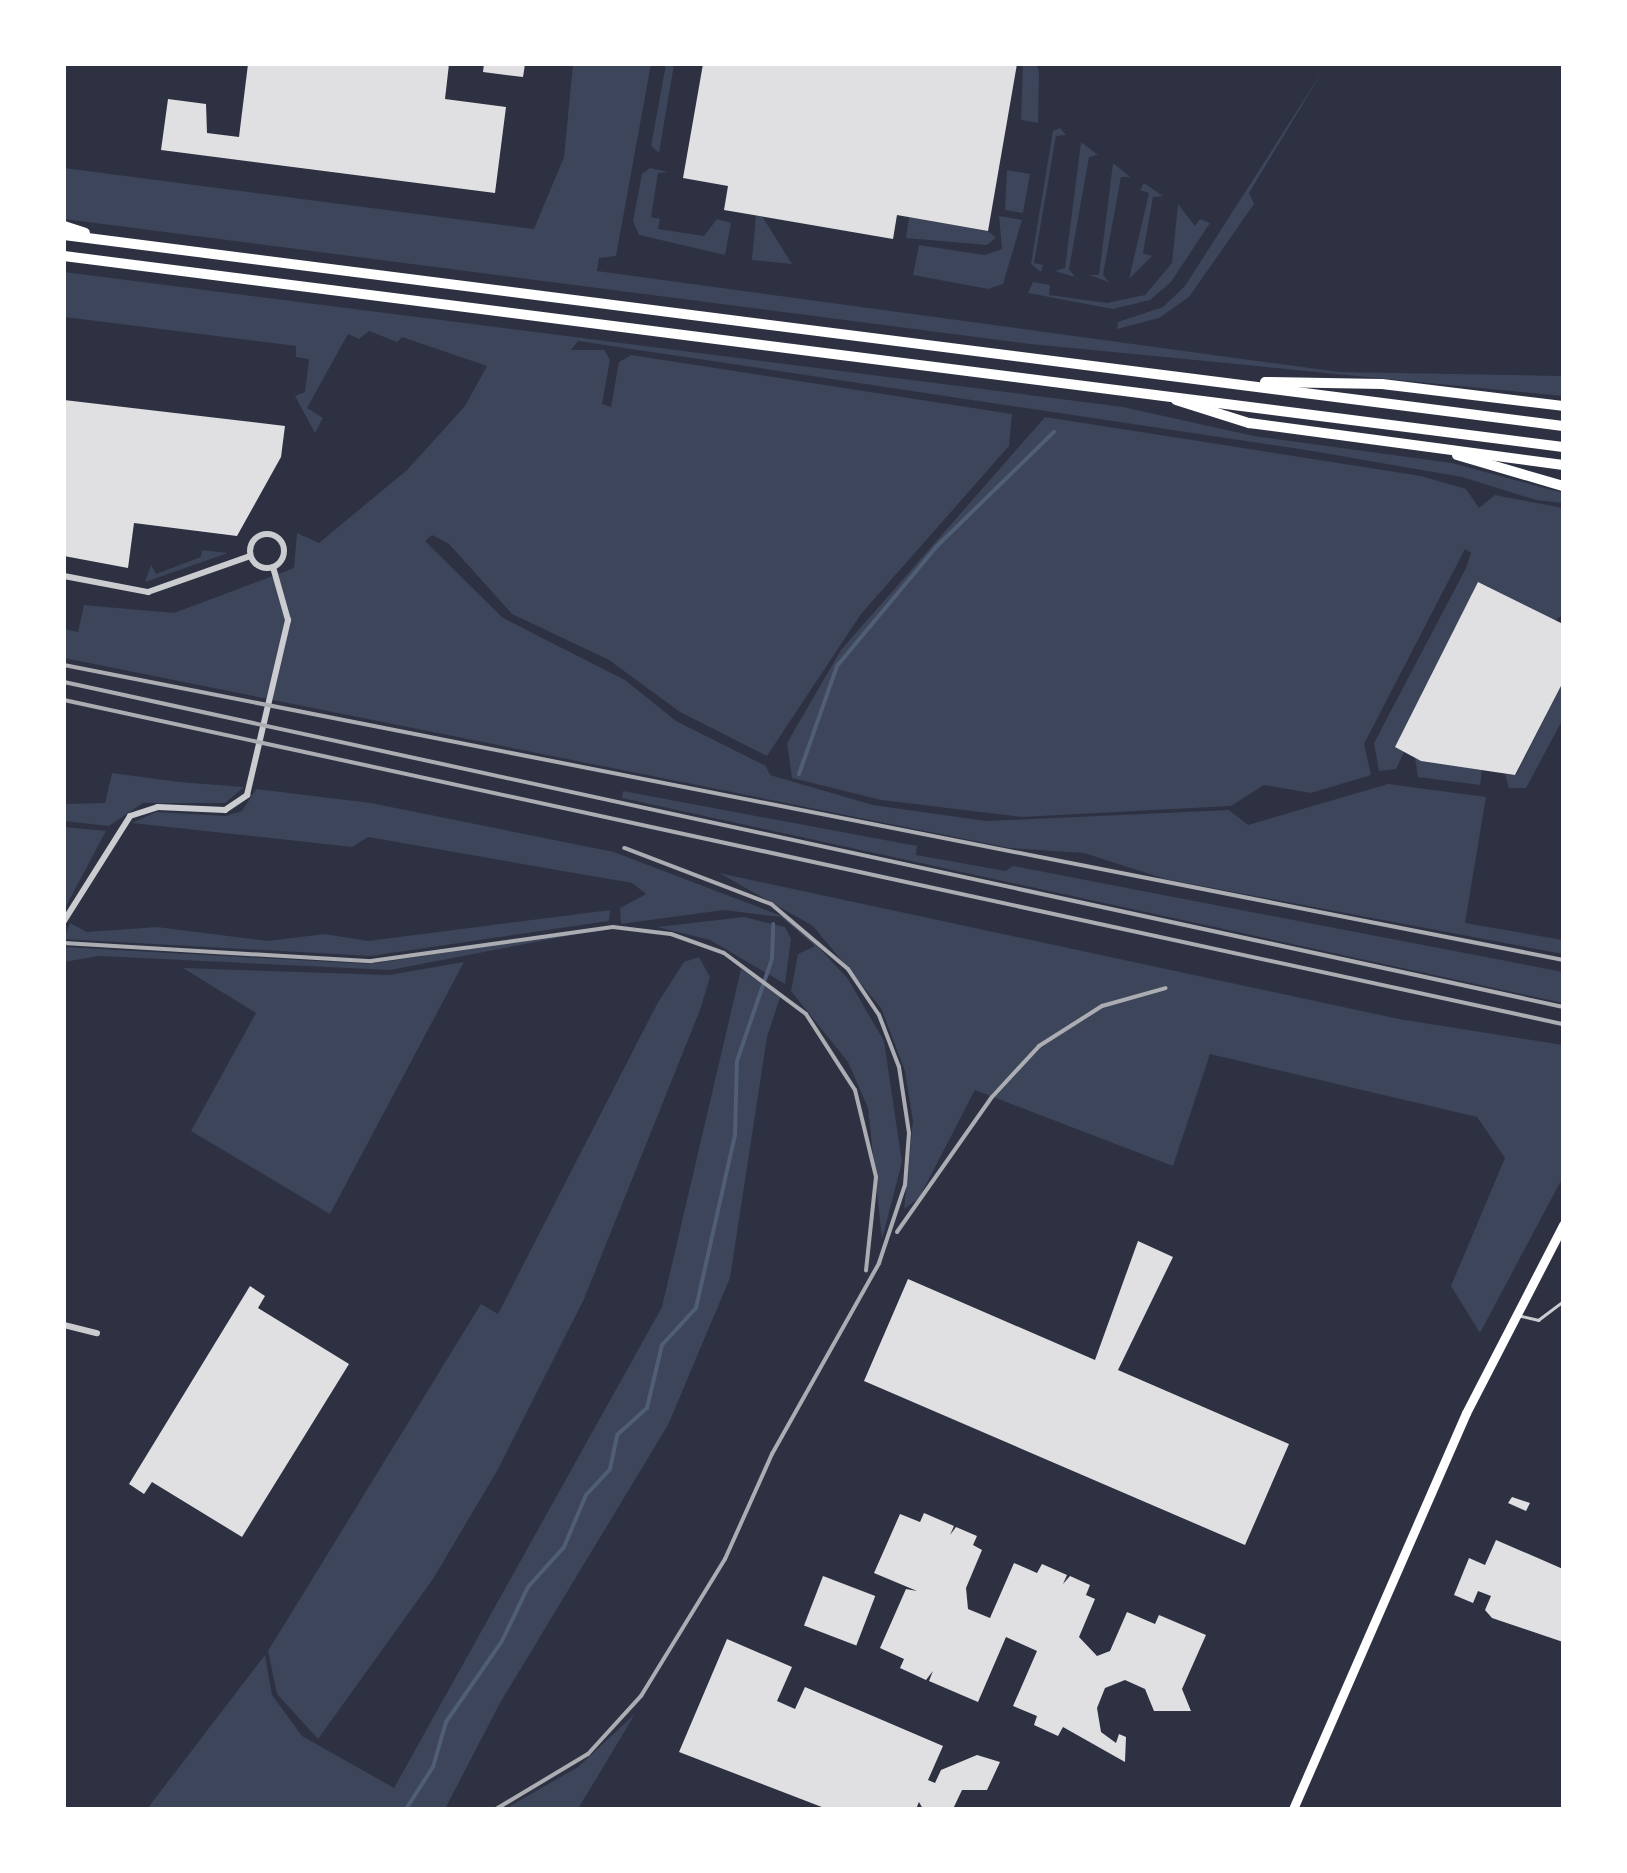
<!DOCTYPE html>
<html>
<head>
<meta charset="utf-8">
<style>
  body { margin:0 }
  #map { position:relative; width:1627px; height:1873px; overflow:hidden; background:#2d3142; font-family:Jost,sans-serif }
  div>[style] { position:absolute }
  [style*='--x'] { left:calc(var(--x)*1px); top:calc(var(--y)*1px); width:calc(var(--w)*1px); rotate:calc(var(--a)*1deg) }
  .green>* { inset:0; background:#3c4559 }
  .stream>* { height:4px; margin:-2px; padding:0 2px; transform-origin:2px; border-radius:2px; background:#4f5d75 }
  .building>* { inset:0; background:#e0e0e3; transform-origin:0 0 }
  .service>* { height:3px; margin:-1.5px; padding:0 1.5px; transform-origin:1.5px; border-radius:1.5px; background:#caccd0 }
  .minor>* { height:6px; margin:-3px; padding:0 3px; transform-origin:3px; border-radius:3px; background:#caccd0 }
  .minor>.ring { margin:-3px; padding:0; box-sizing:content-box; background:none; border:6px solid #caccd0; border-radius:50% }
  .secondary>* { height:9px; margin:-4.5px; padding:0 4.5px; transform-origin:4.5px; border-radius:4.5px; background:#fff }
  .trunk>* { height:10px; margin:-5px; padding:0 5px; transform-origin:5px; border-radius:5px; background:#fff }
  .rail>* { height:4px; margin:-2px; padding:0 2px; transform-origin:2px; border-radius:2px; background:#abadb3 }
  span { translate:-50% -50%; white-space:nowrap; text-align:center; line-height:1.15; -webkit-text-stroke:8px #fff; paint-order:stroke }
  .frame { position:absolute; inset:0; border:66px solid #fff; pointer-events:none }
</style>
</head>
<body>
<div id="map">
  <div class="green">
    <i style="clip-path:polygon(573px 64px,651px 64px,616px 256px,599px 258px,597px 271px,1339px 372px,1563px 376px,1563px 396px,1030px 344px,64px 219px,64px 168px,534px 229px,564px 157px)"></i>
    <i style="clip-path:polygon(666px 64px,674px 64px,659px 153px,651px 146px)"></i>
    <i style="clip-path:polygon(1023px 64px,1036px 64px,1039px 72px,1038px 123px,1021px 120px)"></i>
    <i style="clip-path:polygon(1327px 64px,1249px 193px,1254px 204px,1189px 297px,1159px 318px,1117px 329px,1118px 322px,1163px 307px,1185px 286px)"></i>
    <i style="clip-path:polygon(1060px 128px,1066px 135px,1056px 136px,1034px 263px,1043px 265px,1041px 272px,1031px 264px,1053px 131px)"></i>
    <i style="clip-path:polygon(1081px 142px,1098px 155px,1089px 157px,1069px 269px,1075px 277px,1055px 271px,1065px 268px)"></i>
    <i style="clip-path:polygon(1113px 163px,1130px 177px,1121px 177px,1103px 275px,1109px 282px,1089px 275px,1099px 275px)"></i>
    <i style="clip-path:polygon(650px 168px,668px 172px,658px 173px,651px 217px,660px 219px,658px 229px,704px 236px,717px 219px,731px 223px,725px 255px,639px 235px,633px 221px,642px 174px)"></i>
    <i style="clip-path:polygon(1007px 170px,1030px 174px,1023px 213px,1005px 210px)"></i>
    <i style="clip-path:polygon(1144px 183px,1163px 196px,1153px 197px,1143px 253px,1152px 256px,1129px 279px,1149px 193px,1140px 190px)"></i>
    <i style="clip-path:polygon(1178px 204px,1195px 226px,1200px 219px,1210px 223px,1171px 282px,1150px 300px,1113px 309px,1028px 293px,1033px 282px,1050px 285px,1049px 295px,1107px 303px,1145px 295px,1172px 263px)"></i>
    <i style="clip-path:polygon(756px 215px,762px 216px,792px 264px,752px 260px)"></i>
    <i style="clip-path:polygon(999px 216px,1022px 220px,1003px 284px,988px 289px,913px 275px,919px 245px,984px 255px,1002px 249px)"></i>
    <i style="clip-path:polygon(909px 217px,988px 231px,996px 238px,987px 245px,906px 238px)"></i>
    <i style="clip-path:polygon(64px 272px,1123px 407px,1254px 436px,1452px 463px,1563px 493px,1563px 503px,1536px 500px,1462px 477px,1306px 450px,578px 341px,571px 350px,604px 350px,610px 360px,602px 404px,611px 407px,619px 362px,631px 355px,1012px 414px,1009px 446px,861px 614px,767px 756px,680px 712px,609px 660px,512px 614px,449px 544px,432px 535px,425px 541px,503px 618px,625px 680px,676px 721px,766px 766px,770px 775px,873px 805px,986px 821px,1229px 810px,1248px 825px,1388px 784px,1486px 797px,1465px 923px,1563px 940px,1563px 954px,1165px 879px,1084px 853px,1010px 848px,64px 658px,64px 629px,78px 632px,84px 605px,174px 613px,294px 568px,297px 533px,319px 543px,407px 470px,465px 406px,487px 366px,402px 337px,397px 342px,369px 331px,359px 339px,348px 334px,307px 408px,323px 418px,315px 433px,295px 396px,305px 392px,309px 359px,296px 357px,296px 346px,64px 317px)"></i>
    <i style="clip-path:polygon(1045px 417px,1421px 476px,1466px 489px,1479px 508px,1495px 495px,1563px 508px,1563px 614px,1404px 752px,1396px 769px,1379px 771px,1374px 743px,1466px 568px,1471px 553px,1465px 549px,1364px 744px,1371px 775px,1311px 793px,1264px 785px,1231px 806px,1022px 817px,881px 800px,792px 778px,787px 743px,841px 650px)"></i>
    <i style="clip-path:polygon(202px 550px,228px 553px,145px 582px,151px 565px,156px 574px,201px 557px)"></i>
    <i style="clip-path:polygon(1563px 682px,1563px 719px,1526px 788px,1509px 788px,1505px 774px,1516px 775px)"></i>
    <i style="clip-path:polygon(1415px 758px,1482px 770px,1480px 785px,1418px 777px)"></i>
    <i style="clip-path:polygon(112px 773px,179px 782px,244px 787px,225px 803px,143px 803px,109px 826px,64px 821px,64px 804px,105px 803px)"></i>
    <i style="clip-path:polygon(256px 789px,371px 803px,614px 852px,784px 917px,813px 941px,848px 979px,884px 1041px,902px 1162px,882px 1239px,868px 1108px,848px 1062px,791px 991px,798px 954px,815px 946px,781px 917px,724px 910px,621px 924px,620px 908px,646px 894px,632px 883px,368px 837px,352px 847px,132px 823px,156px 812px,226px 816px,242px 811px)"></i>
    <i style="clip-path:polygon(623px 791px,917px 846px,916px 855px,1006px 871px,1013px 866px,1563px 972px,1563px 1003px,622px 798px)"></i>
    <i style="clip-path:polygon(64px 827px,106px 831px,64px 910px)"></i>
    <i style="clip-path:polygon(719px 873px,1399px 1019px,1563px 1045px,1563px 1177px,1480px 1333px,1451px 1286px,1505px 1158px,1477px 1117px,1210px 1054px,1173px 1166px,975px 1090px,919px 1198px,904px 1209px,913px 1121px,905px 1071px,881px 1008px,813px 926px)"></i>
    <i style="clip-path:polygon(610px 910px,609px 921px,371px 956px,64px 939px,70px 923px,87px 932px,157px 927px,267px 941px,325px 934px,368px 941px)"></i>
    <i style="clip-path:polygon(744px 917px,785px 927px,791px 939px,785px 984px,710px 940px,657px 927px)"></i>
    <i style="clip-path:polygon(598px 930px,390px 970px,99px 956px,64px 962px,64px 947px,370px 964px)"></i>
    <i style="clip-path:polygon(699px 957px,710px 977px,700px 1010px,584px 1299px,497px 1471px,433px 1579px,318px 1739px,277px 1694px,268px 1651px,481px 1304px,498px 1314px,657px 1004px,684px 962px)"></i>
    <i style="clip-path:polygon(464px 962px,330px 1214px,191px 1131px,256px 1013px,183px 968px,389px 975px)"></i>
    <i style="clip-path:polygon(741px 969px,780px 997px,767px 1037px,730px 1278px,668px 1425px,500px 1703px,445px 1809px,147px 1809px,265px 1655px,272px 1695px,302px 1736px,394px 1788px,662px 1307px)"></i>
    <i style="clip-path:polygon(635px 1714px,578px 1809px,505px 1809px,578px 1767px)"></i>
  </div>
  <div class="stream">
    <i style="--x:799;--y:774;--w:114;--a:-70.6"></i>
    <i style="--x:837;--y:666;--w:155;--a:-50.2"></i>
    <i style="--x:936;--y:547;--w:165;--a:-44.3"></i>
    <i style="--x:406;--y:1809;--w:50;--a:-57.3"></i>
    <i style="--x:433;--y:1767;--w:47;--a:-73.9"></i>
    <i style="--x:446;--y:1722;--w:98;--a:-55.3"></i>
    <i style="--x:502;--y:1641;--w:60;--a:-64.3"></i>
    <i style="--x:528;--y:1587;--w:54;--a:-48"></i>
    <i style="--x:564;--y:1547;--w:56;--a:-67.1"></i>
    <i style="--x:586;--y:1495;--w:35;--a:-47"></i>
    <i style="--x:610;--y:1469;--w:35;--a:-78"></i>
    <i style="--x:617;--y:1435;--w:40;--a:-42"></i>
    <i style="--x:647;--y:1408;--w:65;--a:-76.6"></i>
    <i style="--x:662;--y:1345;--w:50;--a:-47.4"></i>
    <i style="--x:696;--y:1308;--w:177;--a:-77.3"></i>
    <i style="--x:735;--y:1135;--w:74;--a:-88.5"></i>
    <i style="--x:737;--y:1061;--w:108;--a:-71.1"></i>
    <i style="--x:772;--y:959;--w:35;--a:-88"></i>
  </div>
  <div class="building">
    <i style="clip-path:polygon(248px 64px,449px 64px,445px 99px,506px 107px,495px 193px,161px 150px,168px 99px,206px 104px,207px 133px,239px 137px)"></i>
    <i style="clip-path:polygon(484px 64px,525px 64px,523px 77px,483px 72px)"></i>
    <i style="clip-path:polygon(703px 64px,1017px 64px,988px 231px,897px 215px,893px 239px,724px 210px,728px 186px,683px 178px)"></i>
    <i style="clip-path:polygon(64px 400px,285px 426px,281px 457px,237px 536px,134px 523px,128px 568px,64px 556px)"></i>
    <i style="clip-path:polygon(1478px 582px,1563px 624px,1563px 682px,1515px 775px,1421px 761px,1395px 747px)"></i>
    <i style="clip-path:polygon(1138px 1241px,1173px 1257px,1118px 1370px,1289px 1444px,1245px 1545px,864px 1381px,908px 1279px,1095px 1360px)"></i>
    <i style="clip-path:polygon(250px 1286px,265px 1296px,258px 1308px,349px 1364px,242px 1537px,152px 1482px,144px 1494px,129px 1484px)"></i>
    <i style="clip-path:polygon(1512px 1497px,1530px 1503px,1526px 1511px,1508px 1503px)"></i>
    <i style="clip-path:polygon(924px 1513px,954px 1526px,950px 1535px,956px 1527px,977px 1536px,973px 1545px,982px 1550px,966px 1588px,968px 1609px,990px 1618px,1014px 1563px,1037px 1573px,1042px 1564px,1067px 1575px,1063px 1584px,1070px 1576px,1090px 1585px,1086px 1595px,1095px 1599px,1079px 1637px,1097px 1656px,1110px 1651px,1127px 1612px,1155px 1624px,1159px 1615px,1206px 1635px,1182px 1689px,1191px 1711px,1154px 1711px,1145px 1689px,1125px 1680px,1105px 1688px,1097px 1708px,1101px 1732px,1116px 1743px,1119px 1734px,1126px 1737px,1125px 1762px,1063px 1727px,1058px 1736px,1034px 1725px,1037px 1716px,1013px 1706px,1037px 1651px,1006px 1637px,978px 1702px,929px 1681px,933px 1671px,926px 1680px,900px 1668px,904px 1659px,880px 1648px,906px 1589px,917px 1591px,874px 1573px,900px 1514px,920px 1522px)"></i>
    <i style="clip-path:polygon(1496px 1540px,1563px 1569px,1563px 1642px,1492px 1618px,1485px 1610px,1491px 1596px,1478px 1591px,1473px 1603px,1454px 1595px,1469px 1558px,1485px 1565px)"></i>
    <i style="left:823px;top:1576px;width:56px;height:53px;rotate:21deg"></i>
    <i style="clip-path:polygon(727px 1639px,792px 1667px,777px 1701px,795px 1709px,805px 1687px,943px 1746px,928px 1780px,935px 1783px,941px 1770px,977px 1755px,1000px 1762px,987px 1790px,962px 1790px,953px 1809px,923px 1809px,919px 1802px,916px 1809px,827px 1809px,679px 1752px)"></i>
  </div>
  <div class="service">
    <i style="--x:1517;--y:1315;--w:22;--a:13"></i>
    <i style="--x:1538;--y:1320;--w:31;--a:-37"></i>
  </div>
  <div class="minor">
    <i class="ring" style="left:250px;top:534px;width:28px;height:28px"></i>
    <i style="--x:64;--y:576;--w:86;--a:10.8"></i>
    <i style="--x:148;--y:592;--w:108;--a:-19.4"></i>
    <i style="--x:64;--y:921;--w:124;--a:-57.8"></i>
    <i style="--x:130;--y:816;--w:29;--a:-18"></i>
    <i style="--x:158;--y:807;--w:67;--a:2.6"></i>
    <i style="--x:225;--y:810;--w:27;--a:-34"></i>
    <i style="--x:247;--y:795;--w:180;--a:-76.8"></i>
    <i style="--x:288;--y:620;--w:55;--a:-105.8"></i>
    <i style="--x:64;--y:1325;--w:34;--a:14"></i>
  </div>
  <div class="secondary">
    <i style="--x:1293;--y:1809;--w:432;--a:-66.4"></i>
    <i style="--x:1466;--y:1413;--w:212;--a:-62.7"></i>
  </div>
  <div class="trunk">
    <i style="--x:64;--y:226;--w:22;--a:18"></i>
    <i style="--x:64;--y:235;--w:1511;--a:7.26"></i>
    <i style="--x:64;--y:256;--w:1511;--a:7.26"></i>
    <i style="--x:1265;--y:382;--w:117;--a:1"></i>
    <i style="--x:1382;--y:384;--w:182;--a:6.9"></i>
    <i style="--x:1176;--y:400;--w:77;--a:17.5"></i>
    <i style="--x:1249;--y:423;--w:317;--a:7.6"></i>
    <i style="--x:1457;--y:455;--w:110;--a:16.3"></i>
  </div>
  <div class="rail">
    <i style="--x:64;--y:665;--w:1528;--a:11.13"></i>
    <i style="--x:64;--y:682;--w:1534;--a:12.23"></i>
    <i style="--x:64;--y:700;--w:1534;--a:12.2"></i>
    <i style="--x:64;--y:943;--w:308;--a:3.4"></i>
    <i style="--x:371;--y:961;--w:244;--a:-8"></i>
    <i style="--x:613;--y:927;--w:58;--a:6.9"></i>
    <i style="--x:671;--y:934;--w:56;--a:19.7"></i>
    <i style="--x:724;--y:953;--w:102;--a:36.6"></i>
    <i style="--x:806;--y:1014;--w:90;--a:57.2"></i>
    <i style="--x:855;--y:1090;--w:89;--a:76.4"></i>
    <i style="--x:876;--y:1177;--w:94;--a:96.1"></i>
    <i style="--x:897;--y:1232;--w:165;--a:-54.9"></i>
    <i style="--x:992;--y:1097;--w:69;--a:-47.3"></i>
    <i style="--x:1039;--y:1046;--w:75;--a:-32.4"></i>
    <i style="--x:1102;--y:1006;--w:66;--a:-15.7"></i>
    <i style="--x:496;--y:1809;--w:107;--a:-30.9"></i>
    <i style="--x:588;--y:1754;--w:79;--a:-47.6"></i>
    <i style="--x:641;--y:1696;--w:161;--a:-58.5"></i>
    <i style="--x:725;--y:1559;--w:115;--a:-65.9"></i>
    <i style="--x:772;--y:1454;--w:219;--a:-60.7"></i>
    <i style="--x:879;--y:1263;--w:82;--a:-71.6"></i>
    <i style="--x:905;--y:1185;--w:52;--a:-85.6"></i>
    <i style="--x:909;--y:1133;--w:67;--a:-98.6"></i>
    <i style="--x:899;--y:1067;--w:56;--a:-111"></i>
    <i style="--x:879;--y:1015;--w:55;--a:-124"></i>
    <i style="--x:848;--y:969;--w:101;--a:-139.8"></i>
    <i style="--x:771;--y:904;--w:157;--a:-159.1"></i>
  </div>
  <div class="frame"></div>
</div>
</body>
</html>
